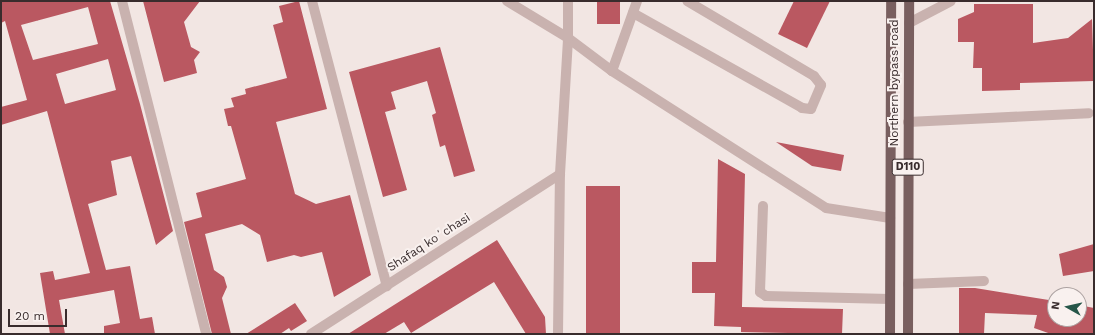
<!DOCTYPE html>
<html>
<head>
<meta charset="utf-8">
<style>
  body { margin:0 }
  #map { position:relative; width:1095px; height:335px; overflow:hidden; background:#f2e6e3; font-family:"Work Sans",sans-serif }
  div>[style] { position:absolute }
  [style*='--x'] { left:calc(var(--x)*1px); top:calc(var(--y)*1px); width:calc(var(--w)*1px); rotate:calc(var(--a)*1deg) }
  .building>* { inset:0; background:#ba5861; transform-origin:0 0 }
  .lane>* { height:10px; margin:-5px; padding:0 5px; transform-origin:5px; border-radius:5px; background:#c9b2af }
  .street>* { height:10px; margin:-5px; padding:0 5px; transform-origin:5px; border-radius:5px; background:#c9b2af }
  .primary>* { height:10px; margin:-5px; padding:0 5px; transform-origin:5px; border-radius:5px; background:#795f5f }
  span { translate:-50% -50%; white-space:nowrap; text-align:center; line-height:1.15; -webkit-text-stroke:4px #f9f1ef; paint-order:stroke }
  .shield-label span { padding:1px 3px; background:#f9f1ef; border:1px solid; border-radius:3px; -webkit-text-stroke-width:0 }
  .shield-label { font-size:11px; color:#392c2d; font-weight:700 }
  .street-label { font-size:12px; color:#392c2d }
  .frame { position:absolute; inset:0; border:2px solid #392c2d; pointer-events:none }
  .north { position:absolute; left:1047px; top:287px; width:40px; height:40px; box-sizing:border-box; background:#f9f1ef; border:1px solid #aca2a1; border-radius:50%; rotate:278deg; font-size:11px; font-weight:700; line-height:16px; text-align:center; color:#392c2d }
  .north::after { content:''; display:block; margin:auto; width:14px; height:18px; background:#265649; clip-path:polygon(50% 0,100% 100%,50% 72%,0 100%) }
  .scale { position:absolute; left:8px; top:309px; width:59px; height:18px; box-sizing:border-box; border:2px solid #392c2d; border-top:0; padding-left:5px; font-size:12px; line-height:14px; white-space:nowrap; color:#392c2d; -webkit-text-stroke:3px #f9f1ef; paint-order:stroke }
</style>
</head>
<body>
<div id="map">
  <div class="building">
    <i style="clip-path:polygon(evenodd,1px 1px,110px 1px,140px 104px,173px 231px,156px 245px,131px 156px,111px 161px,117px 195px,88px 204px,106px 270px,130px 266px,140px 319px,152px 317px,155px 334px,104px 334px,104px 326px,120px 323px,114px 290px,59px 300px,65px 334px,50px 334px,40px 273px,53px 271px,55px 280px,90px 273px,47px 111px,1px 125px,1px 107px,27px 100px,5px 21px,1px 23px,1px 1px,88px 7px,98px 44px,33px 60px,21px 25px,88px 7px,1px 1px,108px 59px,116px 90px,65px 104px,56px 74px,108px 59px)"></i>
    <i style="clip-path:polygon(143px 1px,200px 1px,184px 22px,191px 47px,200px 52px,194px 60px,197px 73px,164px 82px)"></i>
    <i style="clip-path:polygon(299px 1px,327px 109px,276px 122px,295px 194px,316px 204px,350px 195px,371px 275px,334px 297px,322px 252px,301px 257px,294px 255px,267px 262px,260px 235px,242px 224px,205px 234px,214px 270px,224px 277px,227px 287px,222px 298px,231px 334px,212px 334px,184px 222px,202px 217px,196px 193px,246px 179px,231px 126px,228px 126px,224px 109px,234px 107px,231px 98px,246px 94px,245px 89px,287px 78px,273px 25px,283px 22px,279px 6px)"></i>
    <i style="left:597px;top:1px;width:23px;height:23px"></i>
    <i style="clip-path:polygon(794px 1px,830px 1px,807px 48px,778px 34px)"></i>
    <i style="clip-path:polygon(974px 4px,1033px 4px,1033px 43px,1068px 38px,1092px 19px,1094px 81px,1020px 83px,1020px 90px,982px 91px,982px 68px,973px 68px,974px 42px,958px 42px,958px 19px,974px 12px)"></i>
    <i style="clip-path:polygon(440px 47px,475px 171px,454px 177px,445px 145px,440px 147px,432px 115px,436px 113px,427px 81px,391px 92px,396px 109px,385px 112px,407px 190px,383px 197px,349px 72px)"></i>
    <i style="clip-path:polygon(776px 142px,844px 155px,841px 171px,812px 166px)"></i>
    <i style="clip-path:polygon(718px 159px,745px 174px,742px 307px,843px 309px,842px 334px,741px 332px,741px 327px,714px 326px,715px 293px,692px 293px,692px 262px,716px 262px)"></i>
    <i style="left:586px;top:186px;width:34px;height:148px"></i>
    <i style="clip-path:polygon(497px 240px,545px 317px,546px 334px,526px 334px,494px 282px,411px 333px,404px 322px,384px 334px,348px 334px)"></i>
    <i style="clip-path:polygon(1094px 244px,1094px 271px,1063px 276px,1059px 254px)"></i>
    <i style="clip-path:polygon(959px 288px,975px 288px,1055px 301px,1055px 319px,1079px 319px,1079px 305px,1094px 308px,1094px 334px,1051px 334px,1034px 328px,1037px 315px,985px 313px,984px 334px,959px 334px)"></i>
    <i style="clip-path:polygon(295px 303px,307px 321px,291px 331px,289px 328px,280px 334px,246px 334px)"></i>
  </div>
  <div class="lane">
    <i style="--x:122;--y:1;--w:343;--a:75.8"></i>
    <i style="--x:633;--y:13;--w:194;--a:29.3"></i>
    <i style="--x:802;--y:108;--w:9;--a:6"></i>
    <i style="--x:811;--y:109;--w:26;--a:-67"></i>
    <i style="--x:821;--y:85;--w:11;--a:-128"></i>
    <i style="--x:814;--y:76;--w:147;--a:-149.4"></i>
    <i style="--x:909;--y:23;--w:47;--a:-27.6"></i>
    <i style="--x:612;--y:71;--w:74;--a:-70.3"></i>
    <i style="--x:908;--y:122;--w:181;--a:-2.8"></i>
    <i style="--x:908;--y:284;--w:76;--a:-2.3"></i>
    <i style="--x:558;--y:334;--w:160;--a:-89.3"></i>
    <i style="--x:560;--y:174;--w:136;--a:-86.6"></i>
  </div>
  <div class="street">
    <i style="--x:312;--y:1;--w:295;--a:75.3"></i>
    <i style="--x:507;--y:1;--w:71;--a:31.2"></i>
    <i style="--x:568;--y:38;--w:55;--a:36.9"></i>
    <i style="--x:612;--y:71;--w:254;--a:32.6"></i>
    <i style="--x:826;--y:208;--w:65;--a:8.9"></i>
    <i style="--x:568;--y:38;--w:37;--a:-90"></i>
    <i style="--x:763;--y:206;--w:86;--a:92"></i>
    <i style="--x:760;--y:292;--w:7;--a:34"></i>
    <i style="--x:766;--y:296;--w:124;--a:1.4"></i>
    <i style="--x:311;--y:334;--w:296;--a:-32.7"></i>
  </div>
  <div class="primary">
    <i style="--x:890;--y:334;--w:333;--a:-89.8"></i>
    <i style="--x:908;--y:334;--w:333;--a:-89.8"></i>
  </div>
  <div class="shield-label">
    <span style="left:908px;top:167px">D110</span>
  </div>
  <div class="street-label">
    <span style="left:895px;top:83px;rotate:-90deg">Northern bypass road</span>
    <span style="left:429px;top:243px;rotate:-33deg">Shafaq koʻchasi</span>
  </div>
  <div class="frame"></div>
  <div class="north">N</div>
  <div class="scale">20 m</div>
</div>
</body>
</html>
